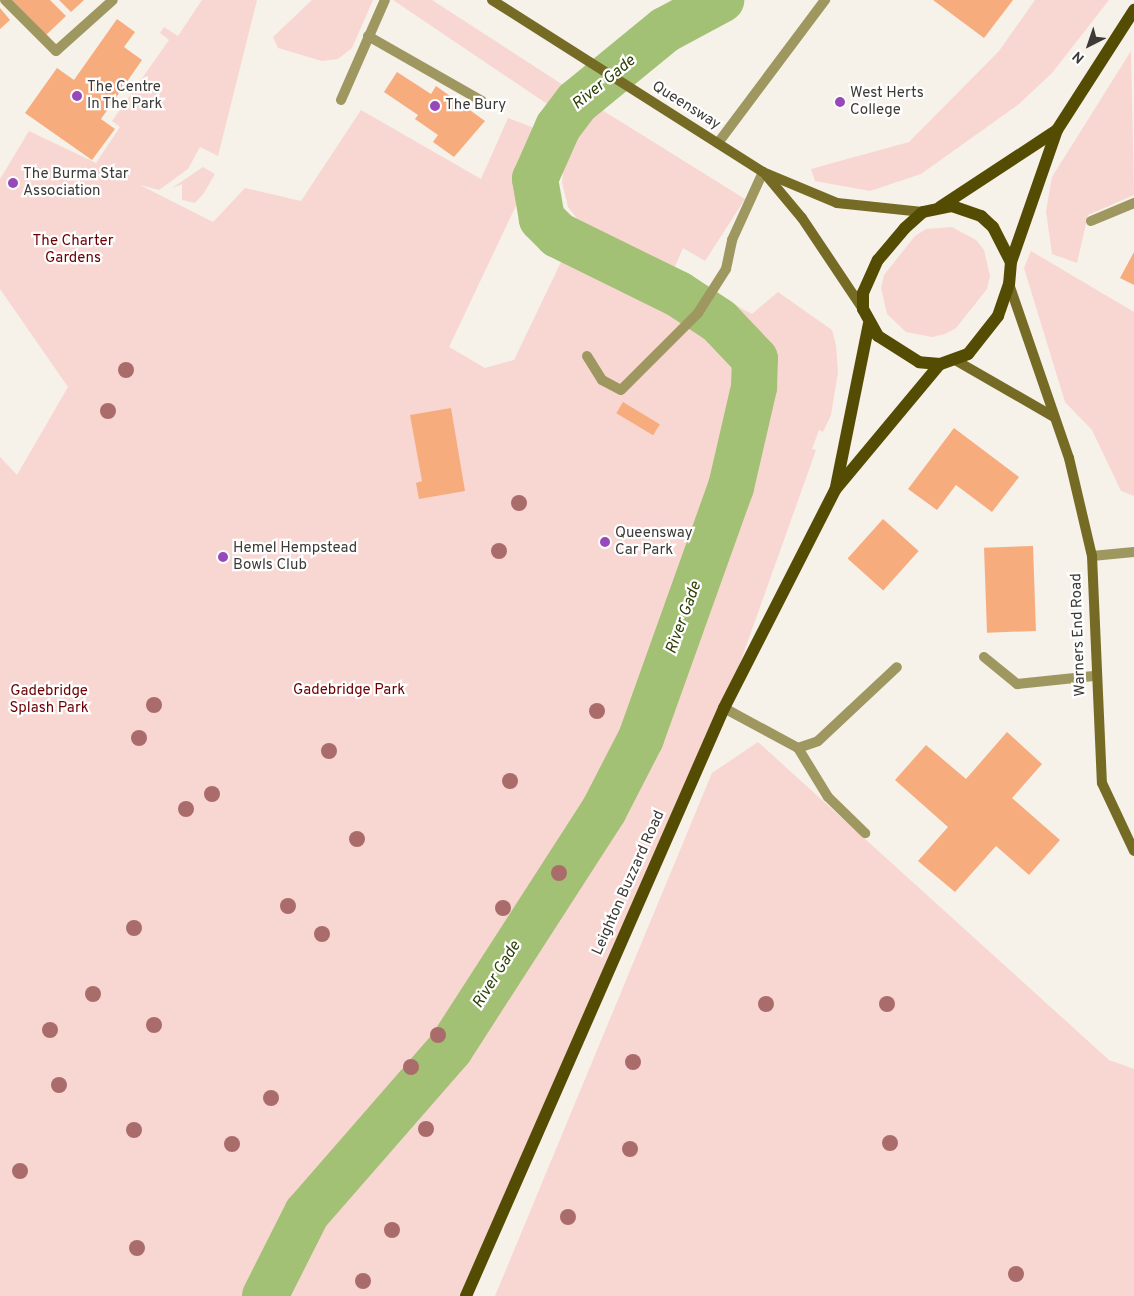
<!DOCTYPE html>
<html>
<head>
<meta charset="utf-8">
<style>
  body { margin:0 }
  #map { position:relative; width:1134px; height:1296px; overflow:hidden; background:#f6f1e9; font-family:Overpass,sans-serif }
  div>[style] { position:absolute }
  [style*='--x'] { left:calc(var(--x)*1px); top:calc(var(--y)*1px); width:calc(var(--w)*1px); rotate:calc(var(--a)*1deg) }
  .green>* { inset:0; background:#f8d7d2 }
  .river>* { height:46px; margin:-23px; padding:0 23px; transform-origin:23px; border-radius:23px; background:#a3c175 }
  .building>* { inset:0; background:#f7ac7e; transform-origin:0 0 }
  .lane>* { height:10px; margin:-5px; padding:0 5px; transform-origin:5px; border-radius:5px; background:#9f9760 }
  .street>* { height:10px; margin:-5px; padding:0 5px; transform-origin:5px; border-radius:5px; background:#9f9760 }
  .secondary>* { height:10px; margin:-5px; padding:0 5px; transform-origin:5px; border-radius:5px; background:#756b25 }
  .primary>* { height:12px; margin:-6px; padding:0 6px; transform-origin:6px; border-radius:6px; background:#554c03 }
  .trees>* { width:16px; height:16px; margin:-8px; border-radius:50%; background:#aa6c6b }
  .dots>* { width:14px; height:14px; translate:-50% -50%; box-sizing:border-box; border:2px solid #fff; border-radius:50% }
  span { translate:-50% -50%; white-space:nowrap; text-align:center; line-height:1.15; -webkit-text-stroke:4.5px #fff; paint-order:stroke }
  .poi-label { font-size:15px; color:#3d3b38 }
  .left { translate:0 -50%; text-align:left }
  .street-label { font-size:15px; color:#3d3b38 }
  .park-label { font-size:15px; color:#6c0004 }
  .water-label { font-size:16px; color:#2e4006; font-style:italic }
  .north { position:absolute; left:1064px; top:20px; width:50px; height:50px; -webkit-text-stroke:4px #fff; paint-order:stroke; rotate:221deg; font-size:14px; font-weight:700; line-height:20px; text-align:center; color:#3d3b38 }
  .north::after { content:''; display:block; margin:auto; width:18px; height:22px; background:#3d3b38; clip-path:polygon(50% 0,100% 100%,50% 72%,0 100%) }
</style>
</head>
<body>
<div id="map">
  <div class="green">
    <i style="clip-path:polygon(202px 0,257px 0,218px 156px,200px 147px,188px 169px,159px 190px,140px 185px,213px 222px,245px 188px,301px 201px,361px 110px,481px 179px,508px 118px,550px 134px,449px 347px,485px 368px,514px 360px,562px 260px,585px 229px,568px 207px,562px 182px,565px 156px,594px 105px,745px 199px,705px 261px,683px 248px,673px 271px,752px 314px,778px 292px,832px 330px,836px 345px,838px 372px,831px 415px,823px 432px,819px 430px,812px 449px,816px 450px,724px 708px,466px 1296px,0 1296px,0 457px,17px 475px,68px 387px,0 289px,0 179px,29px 131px,96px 163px,120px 127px,112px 121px,169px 40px,160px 33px,164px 27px,178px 36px)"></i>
    <i style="clip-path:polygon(312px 0,373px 0,352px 48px,338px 59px,322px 61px,278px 48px,273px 37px)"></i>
    <i style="clip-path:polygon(393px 0,432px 0,577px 94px,565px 116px)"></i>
    <i style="clip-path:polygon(1035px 0,1109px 0,1052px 73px,1019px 104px,921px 174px,870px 191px,815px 181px,811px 169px,909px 142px,999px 51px)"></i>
    <i style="clip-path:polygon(1131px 51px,1134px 195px,1088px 215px,1077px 263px,1052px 254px,1046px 211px,1052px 177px)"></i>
    <i style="clip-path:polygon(203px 167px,215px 174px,204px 193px,195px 203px,182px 200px,182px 184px,172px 188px)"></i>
    <i style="clip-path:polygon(952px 227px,976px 240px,984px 250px,990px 276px,987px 289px,956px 328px,945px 334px,932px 337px,906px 332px,887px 314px,881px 288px,884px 275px,915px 236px,926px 229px)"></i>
    <i style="clip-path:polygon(1031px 251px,1134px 312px,1134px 496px,1121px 491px,1092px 430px,1065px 402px,1024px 268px)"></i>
    <i style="clip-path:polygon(758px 742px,1109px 1060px,1134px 1069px,1134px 1296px,495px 1296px,712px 773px)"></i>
  </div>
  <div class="river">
    <i style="--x:265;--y:1296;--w:93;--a:-63.2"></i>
    <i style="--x:307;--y:1213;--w:218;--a:-48.9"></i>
    <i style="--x:450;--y:1049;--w:284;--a:-57.2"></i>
    <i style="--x:604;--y:810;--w:81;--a:-62.8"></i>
    <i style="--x:641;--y:738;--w:267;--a:-70.3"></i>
    <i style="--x:731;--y:487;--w:103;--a:-77"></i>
    <i style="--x:754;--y:387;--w:28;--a:-88"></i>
    <i style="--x:755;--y:359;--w:52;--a:-133.5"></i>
    <i style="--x:719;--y:321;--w:49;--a:-146.6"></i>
    <i style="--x:678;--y:294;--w:134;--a:-153.8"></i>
    <i style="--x:558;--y:235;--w:23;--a:-135"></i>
    <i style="--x:542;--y:219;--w:41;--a:-99.9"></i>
    <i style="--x:535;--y:179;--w:57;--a:-66.1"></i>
    <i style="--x:558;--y:127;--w:31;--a:-53"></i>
    <i style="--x:577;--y:102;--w:114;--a:-39.3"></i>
    <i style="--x:665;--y:30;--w:64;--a:-28.2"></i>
  </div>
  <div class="building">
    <i style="clip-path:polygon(12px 0,50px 0,66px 16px,46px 35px)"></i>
    <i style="clip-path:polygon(59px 0,84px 0,71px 12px)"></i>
    <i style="clip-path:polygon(933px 0,1013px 0,984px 38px)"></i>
    <i style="clip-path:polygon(0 8px,10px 20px,0 29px)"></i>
    <i style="clip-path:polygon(117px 19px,135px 32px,124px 47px,142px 60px,101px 119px,115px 129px,92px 160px,25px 113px,57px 68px,74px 80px)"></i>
    <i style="clip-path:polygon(397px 72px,431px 94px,436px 86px,485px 121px,454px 157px,433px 142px,438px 135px,415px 119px,418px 115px,384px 92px)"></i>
    <i style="clip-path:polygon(1134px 252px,1134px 285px,1120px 278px)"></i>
    <i style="left:623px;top:402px;width:43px;height:13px;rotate:31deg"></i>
    <i style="clip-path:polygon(451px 408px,465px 491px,419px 499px,416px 483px,422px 481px,410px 415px)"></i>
    <i style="clip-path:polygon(954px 428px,1019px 477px,992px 512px,956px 485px,937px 510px,908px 489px)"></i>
    <i style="left:883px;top:519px;width:48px;height:53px;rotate:42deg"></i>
    <i style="left:1033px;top:546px;width:85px;height:49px;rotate:88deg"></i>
    <i style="clip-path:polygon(1007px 732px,1042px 764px,1012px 798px,1060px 840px,1029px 875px,996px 846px,955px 892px,918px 861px,948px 827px,895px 780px,926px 745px,966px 779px)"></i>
  </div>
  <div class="lane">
    <i style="--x:5;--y:0;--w:72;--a:45"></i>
    <i style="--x:56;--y:51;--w:76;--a:-41.8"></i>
    <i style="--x:368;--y:36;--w:131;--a:29.7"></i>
    <i style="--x:341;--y:100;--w:109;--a:-66.3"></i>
    <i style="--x:718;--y:143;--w:179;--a:-53.2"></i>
    <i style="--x:587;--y:356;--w:28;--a:58"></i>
    <i style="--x:602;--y:380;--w:21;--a:28"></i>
    <i style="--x:621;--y:390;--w:109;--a:-45"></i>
    <i style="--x:698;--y:313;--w:52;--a:-57.5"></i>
    <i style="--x:726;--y:269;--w:30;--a:-78"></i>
    <i style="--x:732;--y:240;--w:75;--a:-65.5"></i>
  </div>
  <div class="street">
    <i style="--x:1091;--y:221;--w:47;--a:-22.7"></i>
    <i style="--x:1092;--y:556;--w:42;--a:-5.4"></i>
    <i style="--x:984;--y:657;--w:43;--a:39.3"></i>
    <i style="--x:1017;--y:684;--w:77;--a:-5.9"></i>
    <i style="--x:724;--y:708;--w:84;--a:28.4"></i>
    <i style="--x:798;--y:748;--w:21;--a:-19"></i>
    <i style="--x:818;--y:741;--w:108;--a:-43.1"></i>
    <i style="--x:798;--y:748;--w:57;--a:58.5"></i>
    <i style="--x:828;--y:797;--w:52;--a:44.2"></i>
  </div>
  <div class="secondary">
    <i style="--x:492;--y:0;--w:321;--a:32.4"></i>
    <i style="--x:763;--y:172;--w:80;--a:22.7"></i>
    <i style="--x:837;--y:203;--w:86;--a:6"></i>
    <i style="--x:766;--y:175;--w:56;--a:50.1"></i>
    <i style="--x:802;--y:218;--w:110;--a:56.2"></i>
    <i style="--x:1009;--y:284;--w:184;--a:71"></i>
    <i style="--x:1069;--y:458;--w:101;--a:76.8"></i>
    <i style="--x:1092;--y:556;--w:227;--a:87.5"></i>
    <i style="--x:1102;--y:783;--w:75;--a:64.8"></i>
    <i style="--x:955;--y:360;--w:114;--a:29.9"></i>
  </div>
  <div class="primary">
    <i style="--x:952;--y:206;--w:31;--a:19"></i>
    <i style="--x:981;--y:216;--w:16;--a:43"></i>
    <i style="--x:993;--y:227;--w:39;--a:63"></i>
    <i style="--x:1011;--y:262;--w:22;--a:95"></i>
    <i style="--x:1009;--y:284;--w:34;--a:109"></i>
    <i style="--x:998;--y:316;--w:48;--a:128.3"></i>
    <i style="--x:968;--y:354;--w:30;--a:160"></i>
    <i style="--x:940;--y:364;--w:21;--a:-175"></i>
    <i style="--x:919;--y:362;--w:49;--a:-147.6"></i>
    <i style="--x:878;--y:336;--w:31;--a:-119"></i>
    <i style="--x:863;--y:309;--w:16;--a:-90"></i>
    <i style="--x:863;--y:293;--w:36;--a:-66"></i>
    <i style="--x:878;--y:260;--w:42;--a:-49.8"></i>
    <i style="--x:905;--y:228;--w:24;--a:-42"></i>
    <i style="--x:923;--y:212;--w:30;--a:-12"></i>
    <i style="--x:940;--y:207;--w:140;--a:-33.3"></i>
    <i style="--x:1011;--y:262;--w:140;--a:-70.8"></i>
    <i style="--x:1057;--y:130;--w:143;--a:-57.3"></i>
    <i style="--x:836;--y:487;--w:166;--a:-78.6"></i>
    <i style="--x:466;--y:1296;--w:642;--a:-66.31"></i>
    <i style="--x:724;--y:708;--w:245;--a:-63"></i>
    <i style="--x:835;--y:490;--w:164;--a:-50.2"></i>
  </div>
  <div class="trees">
    <i style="left:126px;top:370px"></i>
    <i style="left:108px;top:411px"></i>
    <i style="left:519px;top:503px"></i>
    <i style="left:499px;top:551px"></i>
    <i style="left:154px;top:705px"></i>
    <i style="left:597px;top:711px"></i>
    <i style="left:139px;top:738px"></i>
    <i style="left:329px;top:751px"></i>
    <i style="left:510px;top:781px"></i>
    <i style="left:212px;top:794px"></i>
    <i style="left:186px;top:809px"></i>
    <i style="left:357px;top:839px"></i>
    <i style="left:559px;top:873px"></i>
    <i style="left:288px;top:906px"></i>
    <i style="left:503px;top:908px"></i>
    <i style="left:134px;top:928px"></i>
    <i style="left:322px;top:934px"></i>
    <i style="left:93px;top:994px"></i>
    <i style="left:766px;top:1004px"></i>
    <i style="left:887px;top:1004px"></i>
    <i style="left:154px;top:1025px"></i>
    <i style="left:50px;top:1030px"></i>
    <i style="left:438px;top:1035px"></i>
    <i style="left:633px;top:1062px"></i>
    <i style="left:411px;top:1067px"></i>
    <i style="left:59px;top:1085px"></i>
    <i style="left:271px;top:1098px"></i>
    <i style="left:426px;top:1129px"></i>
    <i style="left:134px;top:1130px"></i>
    <i style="left:890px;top:1143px"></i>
    <i style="left:232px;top:1144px"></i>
    <i style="left:630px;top:1149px"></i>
    <i style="left:20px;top:1171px"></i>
    <i style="left:568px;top:1217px"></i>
    <i style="left:392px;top:1230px"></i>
    <i style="left:137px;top:1248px"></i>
    <i style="left:1016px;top:1274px"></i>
    <i style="left:363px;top:1281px"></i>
  </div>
  <div class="dots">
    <i style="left:77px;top:96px;background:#9749ba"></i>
    <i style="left:840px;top:102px;background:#9749ba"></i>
    <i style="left:435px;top:106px;background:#9749ba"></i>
    <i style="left:13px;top:183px;background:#9749ba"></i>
    <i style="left:605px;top:542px;background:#9749ba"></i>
    <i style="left:223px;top:557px;background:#9749ba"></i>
  </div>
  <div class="poi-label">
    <span class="left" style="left:87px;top:96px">The Centre<br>In The Park</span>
    <span class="left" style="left:850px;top:102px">West Herts<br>College</span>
    <span class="left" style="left:445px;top:106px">The Bury</span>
    <span class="left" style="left:23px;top:183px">The Burma Star<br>Association</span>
    <span class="left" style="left:615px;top:542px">Queensway<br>Car Park</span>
    <span class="left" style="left:233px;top:557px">Hemel Hempstead<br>Bowls Club</span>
  </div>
  <div class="street-label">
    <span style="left:686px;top:106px;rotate:32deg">Queensway</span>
    <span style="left:1079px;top:635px;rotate:-92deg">Warners End Road</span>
    <span style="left:629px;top:883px;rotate:-66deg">Leighton Buzzard Road</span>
  </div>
  <div class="park-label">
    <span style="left:73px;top:250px">The Charter<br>Gardens</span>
    <span style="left:49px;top:700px">Gadebridge<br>Splash Park</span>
    <span style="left:349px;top:691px">Gadebridge Park</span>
  </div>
  <div class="water-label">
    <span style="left:604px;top:83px;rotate:-39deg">River Gade</span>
    <span style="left:684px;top:618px;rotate:-70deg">River Gade</span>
    <span style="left:497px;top:975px;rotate:-58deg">River Gade</span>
  </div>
  <div class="north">N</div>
</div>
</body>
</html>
